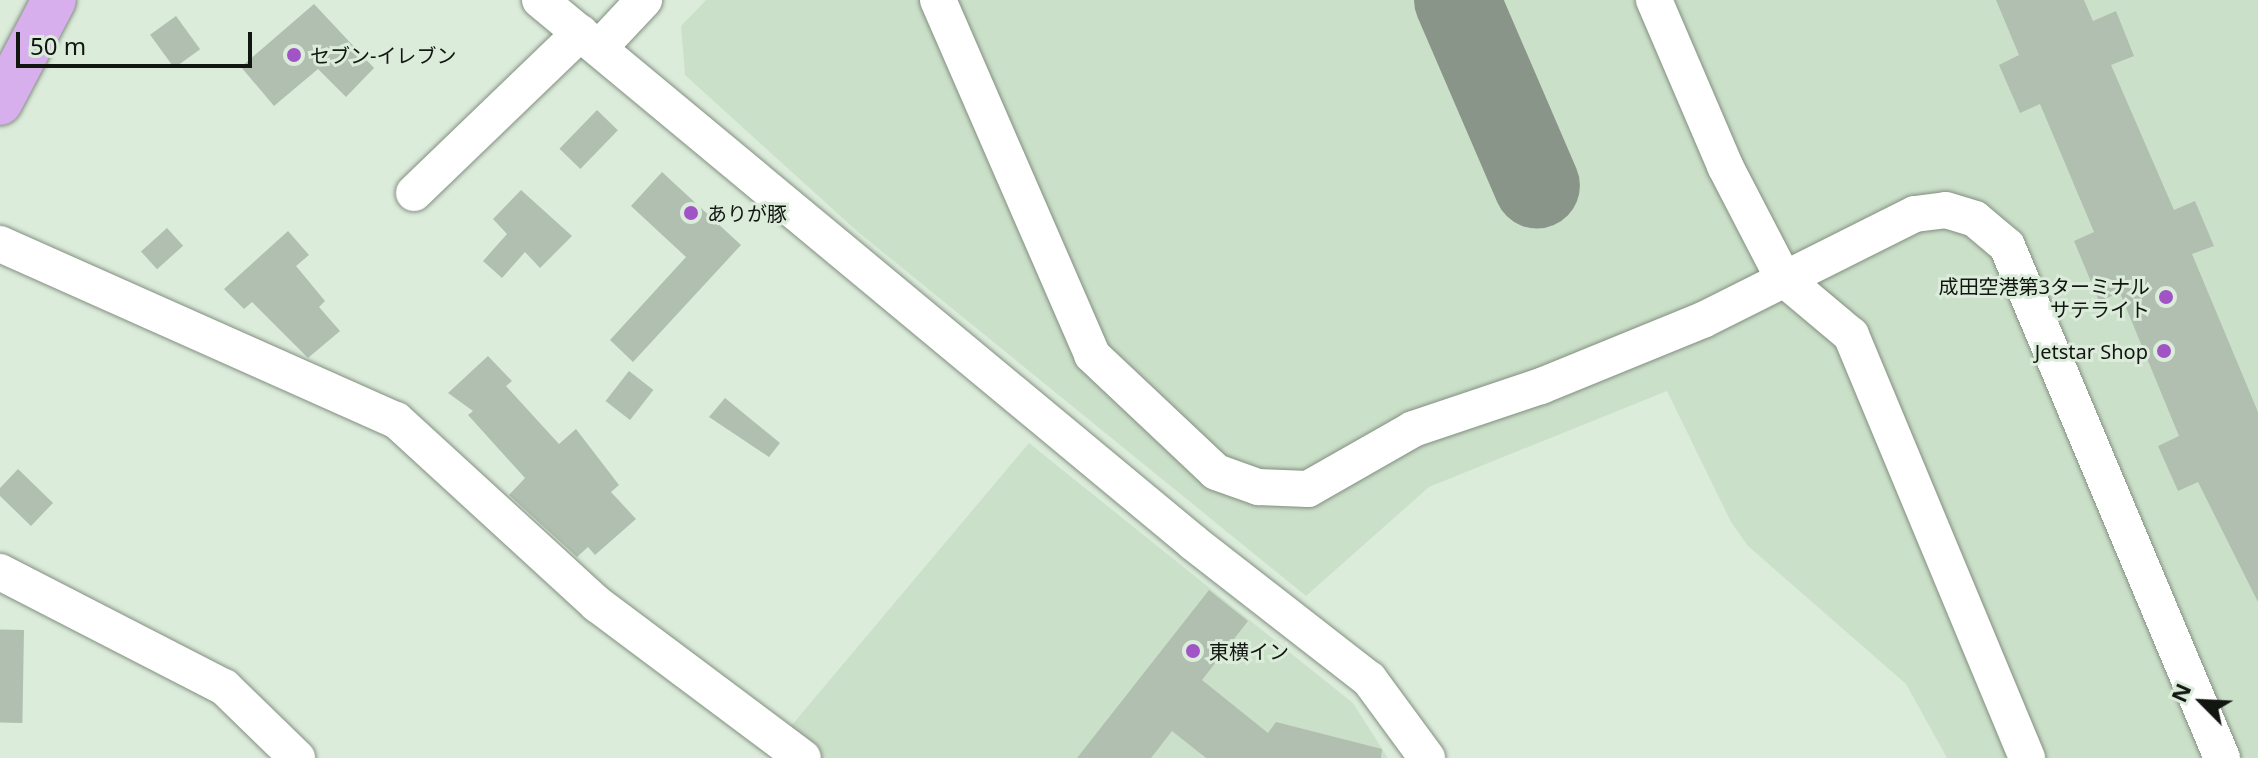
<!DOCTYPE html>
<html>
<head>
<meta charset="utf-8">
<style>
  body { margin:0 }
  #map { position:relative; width:2258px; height:758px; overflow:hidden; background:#dcecdb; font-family:"Noto Sans","Noto Sans JP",sans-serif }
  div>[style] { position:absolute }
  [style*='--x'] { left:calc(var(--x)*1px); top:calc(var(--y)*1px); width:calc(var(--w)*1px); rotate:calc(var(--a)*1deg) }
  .built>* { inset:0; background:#cbe0c9 }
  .taxiway>* { height:86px; margin:-43px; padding:0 43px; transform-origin:43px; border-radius:43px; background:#8a9589 }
  .building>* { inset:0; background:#b0bfaf; transform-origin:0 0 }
  .roads { filter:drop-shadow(0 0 2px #828f80) drop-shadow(0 0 2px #828f80) }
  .minor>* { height:36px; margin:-18px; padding:0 18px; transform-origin:18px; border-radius:18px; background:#fff }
  .major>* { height:44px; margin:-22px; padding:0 22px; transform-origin:22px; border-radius:22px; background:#d7afec }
  .dots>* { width:22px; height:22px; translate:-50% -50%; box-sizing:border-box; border:4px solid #dcecdb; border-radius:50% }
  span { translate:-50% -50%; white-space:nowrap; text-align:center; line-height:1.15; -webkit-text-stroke:6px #dcecdb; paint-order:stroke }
  .poi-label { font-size:20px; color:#111611 }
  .left { translate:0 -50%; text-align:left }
  .right { translate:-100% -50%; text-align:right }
  .north { position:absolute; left:2162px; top:662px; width:80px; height:80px; -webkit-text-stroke:6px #dcecdb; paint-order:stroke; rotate:294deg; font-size:22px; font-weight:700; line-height:32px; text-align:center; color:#111611 }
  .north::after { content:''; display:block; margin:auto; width:28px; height:36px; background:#111611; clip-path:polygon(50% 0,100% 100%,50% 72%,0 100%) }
  .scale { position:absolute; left:16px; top:32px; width:236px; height:36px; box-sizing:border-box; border:4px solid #111611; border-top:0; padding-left:10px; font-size:24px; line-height:28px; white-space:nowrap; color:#111611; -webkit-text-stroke:6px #dcecdb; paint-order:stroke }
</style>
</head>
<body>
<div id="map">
  <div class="built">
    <i style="clip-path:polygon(706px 0,2258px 0,2258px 758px,1947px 758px,1906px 684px,1748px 546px,1731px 522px,1667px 391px,1429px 487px,1306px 596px,858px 232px,685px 75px,681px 26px)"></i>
    <i style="clip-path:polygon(1029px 443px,1353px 703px,1388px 758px,820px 758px,786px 732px)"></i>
  </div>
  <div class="taxiway">
    <i style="--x:1457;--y:0;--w:202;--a:66.7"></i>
  </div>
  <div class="building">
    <i style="clip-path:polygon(1996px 0,2084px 0,2093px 21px,2116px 11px,2134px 56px,2111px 65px,2174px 210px,2195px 201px,2214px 246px,2192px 254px,2258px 412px,2258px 602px,2198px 482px,2178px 491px,2158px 446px,2179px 436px,2120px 293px,2099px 301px,2074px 241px,2094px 232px,2040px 104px,2020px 113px,1999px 65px,2019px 55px)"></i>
    <i style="clip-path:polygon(314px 4px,374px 68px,346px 97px,318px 69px,274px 106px,241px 67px)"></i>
    <i style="left:176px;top:16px;width:41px;height:32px;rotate:54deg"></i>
    <i style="left:597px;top:110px;width:29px;height:54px;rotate:44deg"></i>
    <i style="clip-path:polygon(662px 172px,741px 245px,633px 362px,610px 340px,686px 257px,631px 206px)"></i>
    <i style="clip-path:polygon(521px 190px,572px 236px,540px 268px,525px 252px,502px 278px,483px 261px,507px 234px,493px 219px)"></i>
    <i style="left:167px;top:228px;width:24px;height:35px;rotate:48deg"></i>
    <i style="clip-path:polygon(288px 231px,309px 255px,296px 266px,325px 301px,319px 307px,340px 331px,308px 358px,252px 302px,244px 309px,224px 289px)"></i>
    <i style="clip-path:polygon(488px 356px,512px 381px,506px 386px,559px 444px,576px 429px,619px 485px,611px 492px,636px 519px,595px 555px,588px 547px,577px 557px,509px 495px,525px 478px,468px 415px,473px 411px,448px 393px)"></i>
    <i style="left:629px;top:371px;width:31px;height:38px;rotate:38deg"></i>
    <i style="clip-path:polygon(725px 398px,780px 443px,769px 457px,709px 417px)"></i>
    <i style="clip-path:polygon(18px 469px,53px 503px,31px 526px,0 496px,0 488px)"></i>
    <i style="clip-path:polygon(1209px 590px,1248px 621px,1202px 680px,1268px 733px,1276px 722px,1382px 749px,1381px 758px,1206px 758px,1172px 731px,1151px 758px,1077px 758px)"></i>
    <i style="left:24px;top:630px;width:93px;height:24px;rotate:91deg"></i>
  </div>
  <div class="roads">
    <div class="minor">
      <i style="--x:540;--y:0;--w:850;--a:39.7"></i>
      <i style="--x:1194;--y:543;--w:222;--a:37.9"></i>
      <i style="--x:1369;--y:679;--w:98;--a:53.7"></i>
      <i style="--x:938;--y:0;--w:387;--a:66.5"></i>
      <i style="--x:1092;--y:355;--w:170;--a:43.3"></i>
      <i style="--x:1216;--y:472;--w:45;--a:19.7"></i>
      <i style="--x:1258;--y:487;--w:50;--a:2.3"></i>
      <i style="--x:1308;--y:489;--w:121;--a:-29.7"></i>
      <i style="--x:1413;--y:429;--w:135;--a:-18.6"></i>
      <i style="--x:1541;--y:386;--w:175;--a:-22.2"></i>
      <i style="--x:1703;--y:320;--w:237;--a:-26.6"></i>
      <i style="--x:1915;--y:214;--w:31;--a:-7"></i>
      <i style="--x:1946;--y:210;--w:30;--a:17"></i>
      <i style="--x:1975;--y:219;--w:42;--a:40.2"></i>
      <i style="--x:2007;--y:246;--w:555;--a:67.22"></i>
      <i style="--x:1654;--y:0;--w:181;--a:66.8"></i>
      <i style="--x:1725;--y:166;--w:126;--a:62.6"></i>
      <i style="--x:1783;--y:278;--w:89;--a:40"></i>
      <i style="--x:1851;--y:335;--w:458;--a:67.4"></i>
      <i style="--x:599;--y:48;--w:66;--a:-46.8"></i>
      <i style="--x:414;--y:193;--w:231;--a:-43.9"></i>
      <i style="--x:0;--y:244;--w:433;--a:24"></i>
      <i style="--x:396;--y:420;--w:273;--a:42.5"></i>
      <i style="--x:597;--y:604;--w:257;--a:36.8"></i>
      <i style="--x:0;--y:572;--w:252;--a:27.2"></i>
      <i style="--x:224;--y:687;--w:102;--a:44.2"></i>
    </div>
    <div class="major">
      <i style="--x:0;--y:103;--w:116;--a:-62.3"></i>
    </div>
  </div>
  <div class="dots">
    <i style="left:294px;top:55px;background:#a054c6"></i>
    <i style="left:691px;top:213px;background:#a054c6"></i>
    <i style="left:2166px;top:297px;background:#a054c6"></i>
    <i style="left:2164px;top:351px;background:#a054c6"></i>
    <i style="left:1193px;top:651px;background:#a054c6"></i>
  </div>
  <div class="poi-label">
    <span class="left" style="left:310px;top:55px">セブン-イレブン</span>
    <span class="left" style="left:707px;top:213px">ありが豚</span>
    <span class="right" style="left:2150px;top:298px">成田空港第3ターミナル<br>サテライト</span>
    <span class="right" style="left:2148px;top:351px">Jetstar Shop</span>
    <span class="left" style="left:1209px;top:651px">東横イン</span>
  </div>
  <div class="north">N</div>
  <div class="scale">50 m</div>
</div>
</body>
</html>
